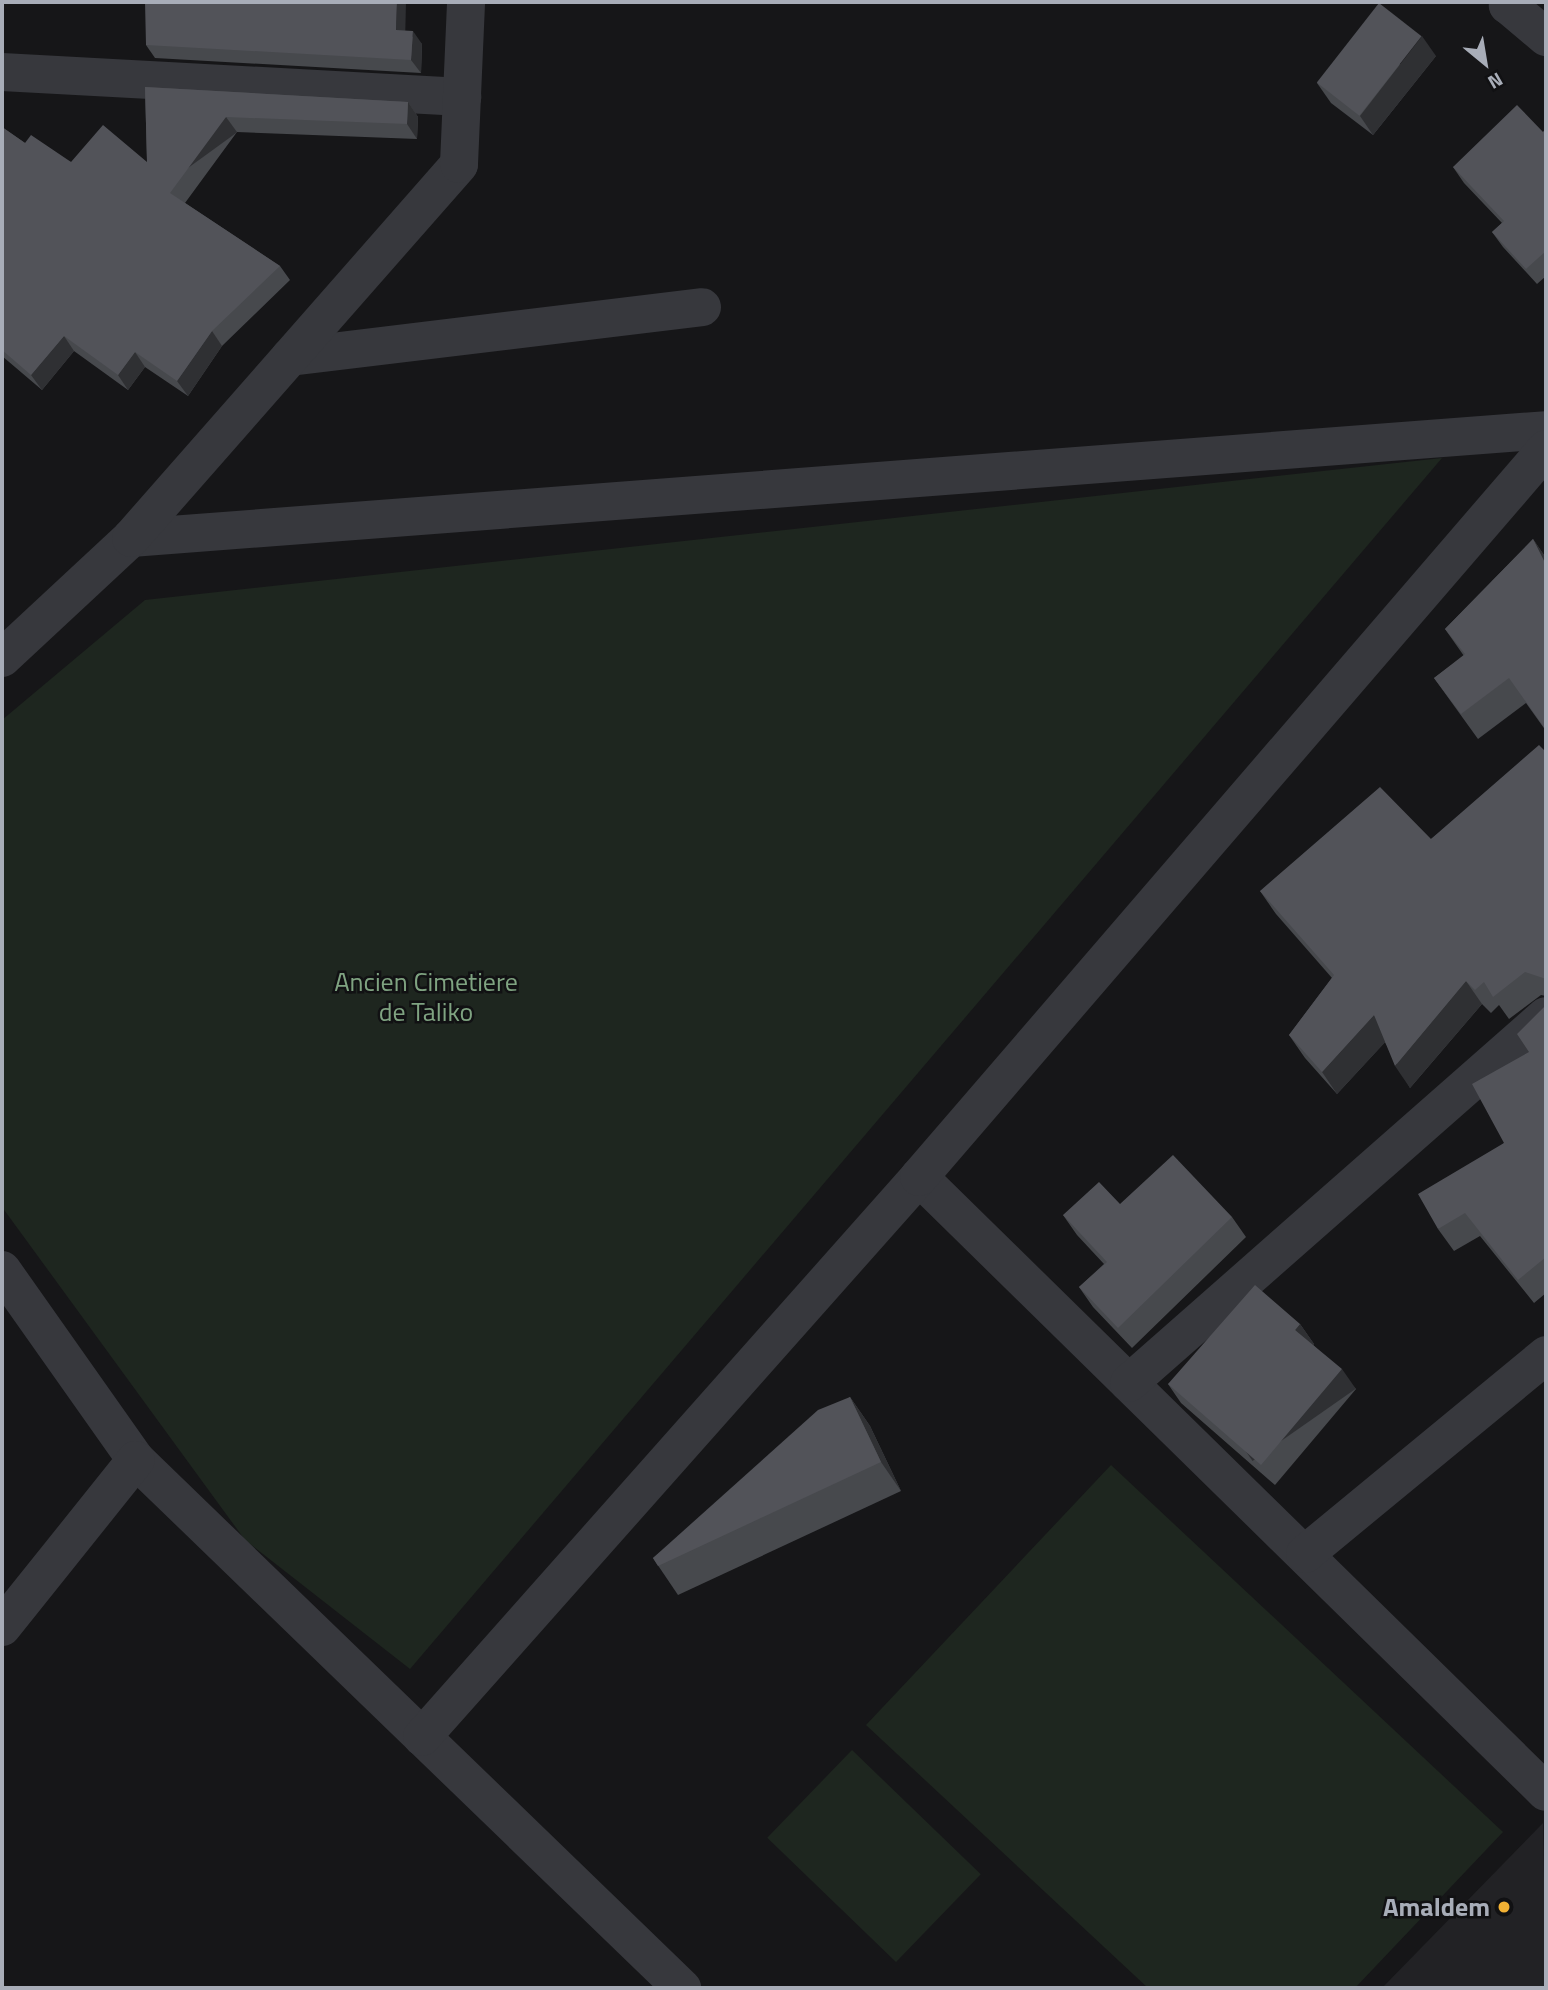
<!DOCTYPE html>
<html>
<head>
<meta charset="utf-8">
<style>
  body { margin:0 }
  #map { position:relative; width:1548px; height:1990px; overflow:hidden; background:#161618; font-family:"Titillium Web",sans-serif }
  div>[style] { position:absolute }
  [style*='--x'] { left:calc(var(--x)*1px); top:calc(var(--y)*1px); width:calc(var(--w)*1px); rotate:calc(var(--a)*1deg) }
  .built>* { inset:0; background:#222225 }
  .green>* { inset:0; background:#1e261f; transform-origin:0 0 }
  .minor>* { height:38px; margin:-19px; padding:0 19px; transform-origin:19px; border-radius:19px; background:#37383d }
  .wall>* { inset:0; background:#47494d }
  .shaded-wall>* { inset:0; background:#2f3033; transform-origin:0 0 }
  .building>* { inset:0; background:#525359; transform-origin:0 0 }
  .dots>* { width:19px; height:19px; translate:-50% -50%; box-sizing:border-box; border:4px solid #111113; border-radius:50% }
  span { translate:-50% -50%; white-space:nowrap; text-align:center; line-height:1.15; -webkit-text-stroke:5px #111113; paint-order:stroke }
  .park-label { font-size:26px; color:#7fa381 }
  .poi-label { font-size:26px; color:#a8adb8; font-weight:700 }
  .right { translate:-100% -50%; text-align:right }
  .frame { position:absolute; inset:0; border:4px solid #a8adb8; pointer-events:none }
  .north { position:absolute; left:1450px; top:28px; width:70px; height:70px; -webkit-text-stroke:5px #111113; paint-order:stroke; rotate:150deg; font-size:19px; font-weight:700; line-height:28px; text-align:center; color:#a8adb8 }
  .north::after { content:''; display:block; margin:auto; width:24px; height:32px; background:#a8adb8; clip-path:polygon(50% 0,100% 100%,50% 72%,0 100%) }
</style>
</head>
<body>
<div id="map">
  <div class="built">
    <i style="clip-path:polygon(1543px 1823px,1546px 1988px,1382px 1988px)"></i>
  </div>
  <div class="green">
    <i style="clip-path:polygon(1442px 458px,410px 1669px,245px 1540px,2px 1207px,2px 720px,145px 600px)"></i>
    <i style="clip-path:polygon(1111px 1465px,1503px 1832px,1355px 1988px,1148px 1988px,866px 1725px)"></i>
    <i style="left:852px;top:1750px;width:179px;height:122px;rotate:44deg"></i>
  </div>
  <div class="minor">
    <i style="--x:1510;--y:2;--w:4;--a:124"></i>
    <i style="--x:1508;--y:5;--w:50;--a:40.1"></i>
    <i style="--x:2;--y:72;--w:461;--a:3.1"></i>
    <i style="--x:290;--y:357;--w:415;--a:-6.9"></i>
    <i style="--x:131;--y:538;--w:1419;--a:-4.36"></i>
    <i style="--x:2;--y:658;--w:176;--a:-42.9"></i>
    <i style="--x:131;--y:538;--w:497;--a:-48.7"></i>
    <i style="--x:459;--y:164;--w:162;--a:-87.5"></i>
    <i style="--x:919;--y:1177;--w:878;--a:44.45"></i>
    <i style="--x:2;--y:1270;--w:232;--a:54.8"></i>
    <i style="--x:136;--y:1460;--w:760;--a:44.04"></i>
    <i style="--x:1129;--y:1383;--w:555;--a:-41.35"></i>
    <i style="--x:1305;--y:1554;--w:313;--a:-39.5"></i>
    <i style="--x:2;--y:1627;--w:214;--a:-51.3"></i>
    <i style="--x:422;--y:1737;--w:749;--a:-48.41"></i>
    <i style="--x:919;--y:1177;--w:961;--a:-49.26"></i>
  </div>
  <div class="wall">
    <i style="clip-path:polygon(405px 31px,422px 44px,421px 73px,155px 58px,146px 45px)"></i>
    <i style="clip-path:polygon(1436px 56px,1373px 135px,1331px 103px,1317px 83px)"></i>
    <i style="clip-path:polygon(145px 87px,408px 102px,418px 117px,417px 139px,237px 132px,185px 203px,280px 266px,290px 280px,222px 346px,188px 396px,145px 367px,128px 390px,74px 351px,42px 390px,2px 356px,2px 127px,25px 143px,71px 162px,147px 162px)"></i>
    <i style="clip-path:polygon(1546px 129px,1546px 276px,1537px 284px,1503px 247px,1492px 232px,1502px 223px,1464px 183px,1453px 167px,1543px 132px)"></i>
    <i style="clip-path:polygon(1533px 539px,1546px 558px,1546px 731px,1526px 703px,1478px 739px,1434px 678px,1464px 656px,1445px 629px)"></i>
    <i style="clip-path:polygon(1546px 752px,1546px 996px,1541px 995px,1509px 1019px,1499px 1005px,1491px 1013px,1482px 1004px,1410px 1088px,1385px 1042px,1337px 1094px,1305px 1058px,1289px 1035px,1332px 978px,1276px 914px,1260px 891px,1431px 839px)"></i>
    <i style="clip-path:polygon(1546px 1005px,1546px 1293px,1534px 1303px,1480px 1236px,1454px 1251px,1438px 1229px,1504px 1143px,1529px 1052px)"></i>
    <i style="clip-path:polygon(1120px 1204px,1232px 1217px,1246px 1237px,1132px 1348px,1093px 1307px,1079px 1287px,1104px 1264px,1077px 1235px,1063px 1215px)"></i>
    <i style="clip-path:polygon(1300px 1324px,1314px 1344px,1313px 1345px,1356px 1389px,1275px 1485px,1181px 1403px,1168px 1384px)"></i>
    <i style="clip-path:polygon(850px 1397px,870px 1426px,901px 1491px,678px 1595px,653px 1558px)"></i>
  </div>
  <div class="shaded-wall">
    <i style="clip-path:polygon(397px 2px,406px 2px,405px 43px,396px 30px)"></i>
    <i style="clip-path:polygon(413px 31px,422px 44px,421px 73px,411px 60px)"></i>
    <i style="clip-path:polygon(1422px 36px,1436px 56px,1373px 135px,1360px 116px)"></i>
    <i style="clip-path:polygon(408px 102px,418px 117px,417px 139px,407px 124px)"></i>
    <i style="left:226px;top:117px;width:19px;height:94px;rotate:54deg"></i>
    <i style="clip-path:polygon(212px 331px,222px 346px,188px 396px,177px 381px)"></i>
    <i style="clip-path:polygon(64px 336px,74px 351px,42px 390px,31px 375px)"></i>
    <i style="clip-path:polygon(135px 352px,145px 367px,128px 390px,118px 375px)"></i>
    <i style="clip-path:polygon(1533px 539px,1546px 558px,1546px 565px)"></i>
    <i style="clip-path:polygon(1466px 981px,1482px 1004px,1410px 1088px,1395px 1066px)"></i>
    <i style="clip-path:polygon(1374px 1015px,1390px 1037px,1337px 1094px,1322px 1072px)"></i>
    <i style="clip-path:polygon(1300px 1324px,1314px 1344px,1309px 1349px,1295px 1330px)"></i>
    <i style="left:1342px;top:1369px;width:24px;height:126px;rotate:55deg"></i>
    <i style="clip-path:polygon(850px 1397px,870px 1426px,901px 1491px,881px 1462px)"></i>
  </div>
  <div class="building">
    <i style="clip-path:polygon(145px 2px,397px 2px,396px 30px,413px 31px,411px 60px,146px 45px)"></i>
    <i style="left:1379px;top:3px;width:54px;height:101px;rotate:38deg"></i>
    <i style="clip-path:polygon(145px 87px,408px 102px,407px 124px,226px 117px,170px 193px,280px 266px,212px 331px,177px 381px,135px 352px,118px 375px,64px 336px,31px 375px,2px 350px,2px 127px,25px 143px,31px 135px,71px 162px,103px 125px,147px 162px)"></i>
    <i style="clip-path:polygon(1517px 105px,1543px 132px,1546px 129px,1546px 251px,1526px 269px,1492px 232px,1504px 221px,1453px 167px)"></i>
    <i style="clip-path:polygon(1533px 539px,1546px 565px,1546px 730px,1509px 678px,1461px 714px,1434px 678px,1465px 654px,1445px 629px)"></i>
    <i style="clip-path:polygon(1539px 745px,1546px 752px,1546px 979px,1525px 972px,1493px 997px,1484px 982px,1475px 990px,1466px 981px,1395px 1066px,1374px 1015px,1322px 1072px,1289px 1035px,1334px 975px,1260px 891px,1380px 787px,1431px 839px)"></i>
    <i style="clip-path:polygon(1546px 1005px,1546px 1257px,1518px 1280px,1465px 1213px,1438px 1229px,1418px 1194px,1504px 1143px,1472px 1084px,1529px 1052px,1517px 1034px)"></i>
    <i style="clip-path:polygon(1173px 1155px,1232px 1217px,1118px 1328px,1079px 1287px,1107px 1262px,1063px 1215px,1099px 1182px,1120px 1204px)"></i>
    <i style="clip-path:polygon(1255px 1285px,1300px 1324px,1295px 1330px,1342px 1369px,1261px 1465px,1168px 1384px)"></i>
    <i style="clip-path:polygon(850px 1397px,881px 1462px,658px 1566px,653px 1558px,818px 1410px)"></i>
  </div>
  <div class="dots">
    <i style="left:1504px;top:1907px;background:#f2b134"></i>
  </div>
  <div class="park-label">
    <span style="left:426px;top:997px">Ancien Cimetiere<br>de Taliko</span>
  </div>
  <div class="poi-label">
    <span class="right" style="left:1490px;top:1907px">Amaldem</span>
  </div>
  <div class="frame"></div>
  <div class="north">N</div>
</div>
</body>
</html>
